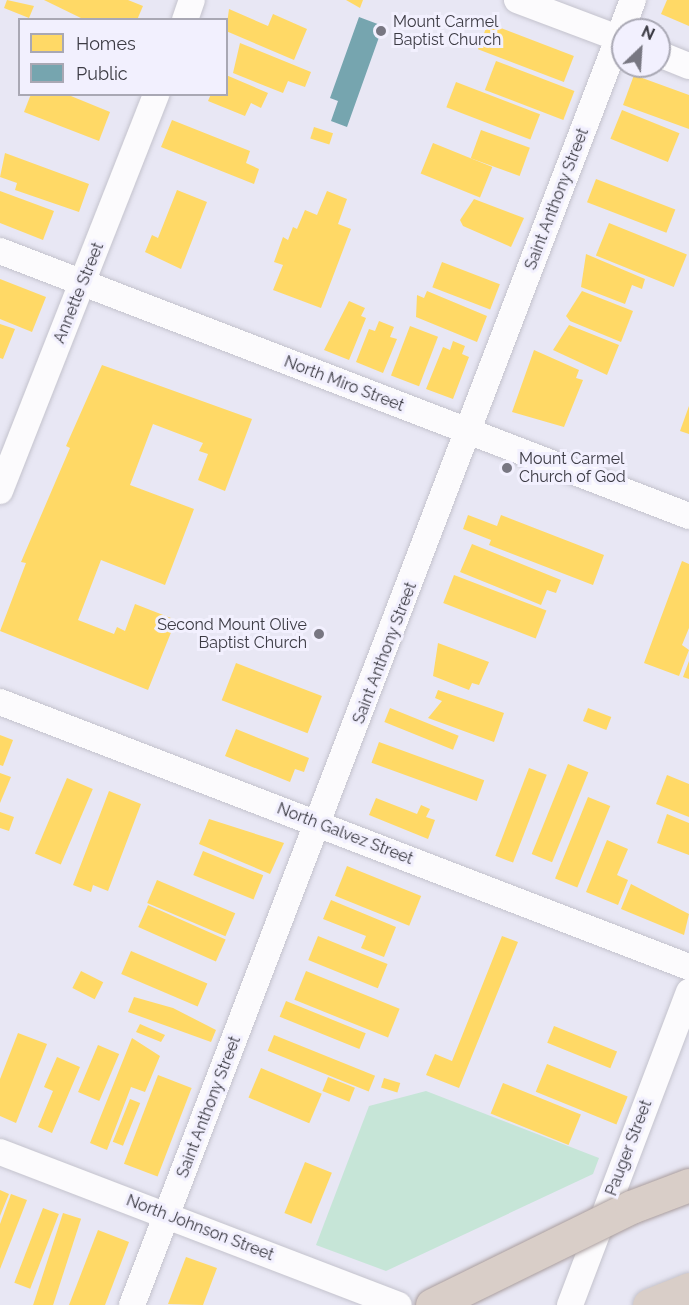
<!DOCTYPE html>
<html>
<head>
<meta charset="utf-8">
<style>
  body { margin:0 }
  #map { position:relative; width:689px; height:1305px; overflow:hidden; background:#e8e7f4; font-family:Raleway,sans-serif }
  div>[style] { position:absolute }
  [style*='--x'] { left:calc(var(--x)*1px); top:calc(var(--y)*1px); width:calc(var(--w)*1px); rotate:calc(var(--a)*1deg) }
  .green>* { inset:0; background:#c6e5d7 }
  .homes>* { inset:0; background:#ffd966; transform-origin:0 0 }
  .public>* { inset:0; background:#76a5af }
  .roads { filter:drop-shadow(0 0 2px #c4c3cd) drop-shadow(0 0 2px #c4c3cd) }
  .minor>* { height:26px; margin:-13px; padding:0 13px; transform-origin:13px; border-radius:13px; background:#fcfbfd }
  .highway>* { height:33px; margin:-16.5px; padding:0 16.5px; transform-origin:16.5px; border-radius:16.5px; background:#d9cec8 }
  .bridges { filter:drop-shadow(0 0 2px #aa9e9e) drop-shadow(0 0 2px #aa9e9e) }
  .highway-bridge>* { height:33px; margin:-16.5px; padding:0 16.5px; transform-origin:16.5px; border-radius:16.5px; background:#d9cec8 }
  .dots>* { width:16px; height:16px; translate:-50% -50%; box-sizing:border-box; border:3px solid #f2f0fe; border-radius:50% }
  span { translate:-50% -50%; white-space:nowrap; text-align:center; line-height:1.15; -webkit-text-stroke:6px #f2f0fe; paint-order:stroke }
  .poi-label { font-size:16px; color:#3c3b44 }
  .left { translate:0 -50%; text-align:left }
  .right { translate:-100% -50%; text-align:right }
  .street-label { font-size:16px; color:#3c3b44 }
  .legend { position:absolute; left:18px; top:18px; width:210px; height:78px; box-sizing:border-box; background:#f2f0fe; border:2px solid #a9a8b4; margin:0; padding:8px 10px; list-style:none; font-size:18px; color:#3c3b44 }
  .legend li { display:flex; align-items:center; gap:12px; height:30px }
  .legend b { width:30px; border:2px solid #a9a8b4 }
  .north { position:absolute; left:611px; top:18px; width:60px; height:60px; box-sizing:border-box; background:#f2f0fe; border:2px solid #a9a8b4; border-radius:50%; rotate:25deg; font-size:16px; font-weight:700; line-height:24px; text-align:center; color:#3c3b44 }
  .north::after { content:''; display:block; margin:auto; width:21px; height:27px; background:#787782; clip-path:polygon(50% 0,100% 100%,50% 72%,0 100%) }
</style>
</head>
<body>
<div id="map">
  <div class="green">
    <i style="clip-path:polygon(426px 1091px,599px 1158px,593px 1174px,386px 1271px,316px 1245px,369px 1106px)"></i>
  </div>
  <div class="homes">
    <i style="clip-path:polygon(7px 0,34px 6px,29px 18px,4px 8px)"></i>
    <i style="clip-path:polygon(44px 0,128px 0,143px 6px,137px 20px,85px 20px)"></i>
    <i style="clip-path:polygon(346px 0,363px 0,360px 8px)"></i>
    <i style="clip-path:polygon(667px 0,689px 0,689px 26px,661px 14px)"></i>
    <i style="clip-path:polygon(229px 9px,268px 26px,273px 14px,307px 29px,294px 60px,226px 31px)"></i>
    <i style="left:488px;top:23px;width:92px;height:28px;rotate:21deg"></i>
    <i style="clip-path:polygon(240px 43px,311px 72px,305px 87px,288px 81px,283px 93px,233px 73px)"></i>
    <i style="left:496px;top:61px;width:84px;height:31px;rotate:21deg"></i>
    <i style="clip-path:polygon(226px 75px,268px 93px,261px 108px,251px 103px,245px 116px,208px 101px,211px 94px,226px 94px)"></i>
    <i style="clip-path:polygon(634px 75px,689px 95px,689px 129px,623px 105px)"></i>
    <i style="left:456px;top:82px;width:90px;height:27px;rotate:21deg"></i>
    <i style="clip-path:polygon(31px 94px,66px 94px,110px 112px,99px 141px,24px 112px)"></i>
    <i style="left:622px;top:110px;width:62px;height:31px;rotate:22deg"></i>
    <i style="clip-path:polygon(172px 120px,250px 151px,246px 163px,259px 169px,254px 184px,161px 147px)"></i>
    <i style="left:314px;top:127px;width:20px;height:12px;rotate:18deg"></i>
    <i style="left:481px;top:130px;width:52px;height:30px;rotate:20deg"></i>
    <i style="left:433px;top:143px;width:64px;height:33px;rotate:22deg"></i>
    <i style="clip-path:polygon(5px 153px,89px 184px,79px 212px,15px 190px,17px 183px,0 177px)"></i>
    <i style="left:596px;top:179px;width:85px;height:25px;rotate:21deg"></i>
    <i style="clip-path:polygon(177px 190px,207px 202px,181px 269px,145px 252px,152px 235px,158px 238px)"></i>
    <i style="clip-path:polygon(0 191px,54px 211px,43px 240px,0 223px)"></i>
    <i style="clip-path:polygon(327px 191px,347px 199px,338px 224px,351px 229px,321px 308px,273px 290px,283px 265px,274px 262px,283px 237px,288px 240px,293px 227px,297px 229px,305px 210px,317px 215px)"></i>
    <i style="clip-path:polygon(474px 199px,524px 218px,511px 247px,463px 226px,460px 220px)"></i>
    <i style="left:609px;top:223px;width:84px;height:35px;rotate:22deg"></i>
    <i style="clip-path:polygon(586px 254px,645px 279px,642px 289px,632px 285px,625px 304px,581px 287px)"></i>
    <i style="left:442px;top:262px;width:62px;height:27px;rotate:21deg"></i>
    <i style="clip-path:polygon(0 279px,46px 297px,32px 332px,0 319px)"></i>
    <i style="clip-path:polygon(427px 291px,487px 316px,477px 342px,416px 317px,417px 295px,424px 298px)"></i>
    <i style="clip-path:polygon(582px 291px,633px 311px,621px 342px,570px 321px,566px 316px)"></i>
    <i style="clip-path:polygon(349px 301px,365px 308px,361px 316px,366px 318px,349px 360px,324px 350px)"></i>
    <i style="clip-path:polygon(379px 321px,394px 327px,390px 337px,397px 339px,383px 373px,356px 362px,369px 329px,375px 331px)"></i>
    <i style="clip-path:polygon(0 324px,15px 329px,3px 359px,0 358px)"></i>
    <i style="clip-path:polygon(569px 325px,619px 345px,607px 375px,553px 350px)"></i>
    <i style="left:410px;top:326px;width:30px;height:53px;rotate:21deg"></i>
    <i style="clip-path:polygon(453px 341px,465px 346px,462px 354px,469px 357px,453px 399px,426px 389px,443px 347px,450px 350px)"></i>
    <i style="clip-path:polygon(534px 350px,579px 370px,576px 378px,583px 380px,564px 427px,512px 412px)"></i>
    <i style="clip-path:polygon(102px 365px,252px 419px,225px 491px,198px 480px,208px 454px,199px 451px,203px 443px,153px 424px,130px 485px,194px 509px,165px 585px,101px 560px,78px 620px,114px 634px,117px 627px,125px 631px,135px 604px,176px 620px,148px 690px,0 631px,26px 563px,21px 562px,70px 448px,66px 446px)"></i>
    <i style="clip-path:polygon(689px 406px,689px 434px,680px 431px)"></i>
    <i style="clip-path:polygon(468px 515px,497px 526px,501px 515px,604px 555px,593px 585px,489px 545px,491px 540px,463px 529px)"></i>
    <i style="clip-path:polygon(472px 544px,561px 580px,556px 593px,547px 590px,541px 605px,460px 572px)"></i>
    <i style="clip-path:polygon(682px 561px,689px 564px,689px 628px,682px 645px,689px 650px,679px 676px,644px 663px)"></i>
    <i style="left:454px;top:575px;width:99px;height:30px;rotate:21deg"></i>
    <i style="clip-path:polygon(438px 643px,489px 662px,479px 685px,472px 683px,469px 690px,433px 676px)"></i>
    <i style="clip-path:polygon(689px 661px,689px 679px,683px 677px)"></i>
    <i style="left:236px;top:663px;width:92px;height:40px;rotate:21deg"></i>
    <i style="clip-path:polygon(438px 690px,504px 713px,494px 742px,428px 718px,442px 701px,435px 698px)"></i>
    <i style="left:390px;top:708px;width:74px;height:15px;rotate:22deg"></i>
    <i style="left:588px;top:708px;width:25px;height:14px;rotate:21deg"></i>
    <i style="clip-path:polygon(236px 729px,309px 758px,304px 772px,295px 769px,290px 782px,225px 756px)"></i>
    <i style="clip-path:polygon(0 735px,13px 740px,3px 766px,0 765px)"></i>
    <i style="left:379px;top:742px;width:112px;height:22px;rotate:20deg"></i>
    <i style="left:568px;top:764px;width:22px;height:97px;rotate:22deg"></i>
    <i style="left:529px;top:768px;width:19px;height:94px;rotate:21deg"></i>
    <i style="clip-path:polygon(0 773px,11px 777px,0 803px)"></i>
    <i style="clip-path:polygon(667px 775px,689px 784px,689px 817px,656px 804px)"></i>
    <i style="left:67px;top:778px;width:28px;height:82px;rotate:23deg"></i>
    <i style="clip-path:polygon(109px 791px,141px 804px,108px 891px,93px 885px,91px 892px,73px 885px)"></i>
    <i style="left:588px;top:797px;width:24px;height:88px;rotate:22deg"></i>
    <i style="clip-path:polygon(376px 798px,417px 814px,421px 805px,430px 809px,426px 817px,435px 820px,428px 839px,369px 815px)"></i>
    <i style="clip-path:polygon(0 812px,14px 817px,9px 831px,0 828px)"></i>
    <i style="clip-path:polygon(667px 814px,689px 823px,689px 855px,657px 843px)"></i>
    <i style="clip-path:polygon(209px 819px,284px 843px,270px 874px,199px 844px)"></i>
    <i style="clip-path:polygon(607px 840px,628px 849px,617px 875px,628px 880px,618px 905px,586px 892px)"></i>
    <i style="left:203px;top:851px;width:65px;height:26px;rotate:22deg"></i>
    <i style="left:347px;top:866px;width:80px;height:32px;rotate:22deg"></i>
    <i style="left:157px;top:880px;width:85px;height:25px;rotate:23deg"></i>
    <i style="clip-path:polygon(631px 884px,689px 914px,684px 935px,621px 909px)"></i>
    <i style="clip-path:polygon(331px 900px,396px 927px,384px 957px,361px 948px,366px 936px,323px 919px)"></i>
    <i style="left:148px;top:905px;width:85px;height:24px;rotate:24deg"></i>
    <i style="left:318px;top:936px;width:75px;height:26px;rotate:22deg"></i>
    <i style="clip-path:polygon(502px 936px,518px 942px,459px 1088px,426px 1075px,435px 1054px,452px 1061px)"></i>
    <i style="left:131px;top:951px;width:83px;height:25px;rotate:23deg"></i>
    <i style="left:81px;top:971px;width:25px;height:19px;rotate:27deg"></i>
    <i style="left:306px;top:971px;width:101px;height:31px;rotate:22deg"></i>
    <i style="clip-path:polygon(134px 997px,173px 1008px,216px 1030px,211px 1042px,128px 1012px)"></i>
    <i style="left:286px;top:1001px;width:86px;height:17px;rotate:22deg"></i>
    <i style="clip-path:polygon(140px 1024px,165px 1035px,161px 1042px,136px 1032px)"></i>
    <i style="left:554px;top:1026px;width:68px;height:18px;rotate:22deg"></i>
    <i style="clip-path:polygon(18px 1033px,47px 1044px,16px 1123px,0 1116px,0 1079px)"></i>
    <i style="left:274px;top:1035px;width:109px;height:17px;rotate:22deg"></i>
    <i style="clip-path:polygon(132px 1038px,160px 1056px,145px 1092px,131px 1087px,107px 1150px,90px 1143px)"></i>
    <i style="left:98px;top:1045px;width:23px;height:51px;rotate:23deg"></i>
    <i style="clip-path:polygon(57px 1057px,80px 1067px,52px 1133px,38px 1127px,53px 1091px,44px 1087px)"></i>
    <i style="left:547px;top:1064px;width:87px;height:30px;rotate:22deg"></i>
    <i style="left:261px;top:1068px;width:66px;height:32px;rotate:23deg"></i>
    <i style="left:158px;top:1075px;width:36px;height:95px;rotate:21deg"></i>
    <i style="left:328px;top:1077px;width:29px;height:15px;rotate:22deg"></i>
    <i style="left:384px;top:1078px;width:17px;height:10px;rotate:17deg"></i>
    <i style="left:503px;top:1083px;width:84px;height:33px;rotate:22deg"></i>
    <i style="left:130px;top:1099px;width:11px;height:46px;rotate:22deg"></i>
    <i style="left:305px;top:1162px;width:29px;height:55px;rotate:22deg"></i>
    <i style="clip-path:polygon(0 1190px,9px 1194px,0 1216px)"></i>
    <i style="clip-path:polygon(11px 1194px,27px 1200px,0 1269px,0 1224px)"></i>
    <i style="left:43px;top:1208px;width:17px;height:80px;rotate:21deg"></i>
    <i style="left:63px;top:1213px;width:19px;height:98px;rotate:18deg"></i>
    <i style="clip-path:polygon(98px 1230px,129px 1242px,105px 1305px,69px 1305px)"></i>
    <i style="clip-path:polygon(186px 1257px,217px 1268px,203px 1305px,168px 1304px)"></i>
  </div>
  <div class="public">
    <i style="clip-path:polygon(359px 17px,383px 26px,347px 127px,331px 121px,338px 101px,330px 98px)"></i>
  </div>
  <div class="roads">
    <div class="minor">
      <i style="--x:517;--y:0;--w:113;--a:20.7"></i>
      <i style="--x:185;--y:20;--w:21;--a:-71"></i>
      <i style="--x:659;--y:54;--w:32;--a:22"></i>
      <i style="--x:0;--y:251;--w:738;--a:21.04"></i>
      <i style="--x:0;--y:491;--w:427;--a:-68.5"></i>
      <i style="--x:0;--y:702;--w:738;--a:21.04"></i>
      <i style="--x:0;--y:1152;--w:427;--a:21"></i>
      <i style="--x:132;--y:1305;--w:1398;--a:-69"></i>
      <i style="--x:570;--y:1305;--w:335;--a:-69.2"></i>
    </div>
    <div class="highway">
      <i style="--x:649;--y:1305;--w:43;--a:-21.8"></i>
    </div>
  </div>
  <div class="bridges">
    <div class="highway-bridge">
      <i style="--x:432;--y:1305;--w:222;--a:-26.2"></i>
      <i style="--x:631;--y:1207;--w:62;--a:-20.8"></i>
    </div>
  </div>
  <div class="dots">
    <i style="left:381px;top:31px;background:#787782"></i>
    <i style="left:507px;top:468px;background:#787782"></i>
    <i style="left:319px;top:634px;background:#787782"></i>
  </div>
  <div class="poi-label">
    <span class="left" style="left:393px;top:31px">Mount Carmel<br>Baptist Church</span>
    <span class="left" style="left:519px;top:468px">Mount Carmel<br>Church of God</span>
    <span class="right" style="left:307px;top:634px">Second Mount Olive<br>Baptist Church</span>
  </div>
  <div class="street-label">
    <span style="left:557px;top:199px;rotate:-69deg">Saint Anthony Street</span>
    <span style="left:79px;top:293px;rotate:-68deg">Annette Street</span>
    <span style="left:344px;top:384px;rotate:21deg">North Miro Street</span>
    <span style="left:385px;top:653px;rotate:-69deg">Saint Anthony Street</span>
    <span style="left:345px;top:834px;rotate:21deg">North Galvez Street</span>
    <span style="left:209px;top:1107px;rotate:-69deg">Saint Anthony Street</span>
    <span style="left:629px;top:1148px;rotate:-69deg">Pauger Street</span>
    <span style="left:200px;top:1228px;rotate:21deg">North Johnson Street</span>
  </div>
  <ul class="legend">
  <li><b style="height:16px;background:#ffd966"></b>Homes</li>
  <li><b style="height:16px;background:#76a5af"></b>Public</li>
  </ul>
  <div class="north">N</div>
</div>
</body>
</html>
